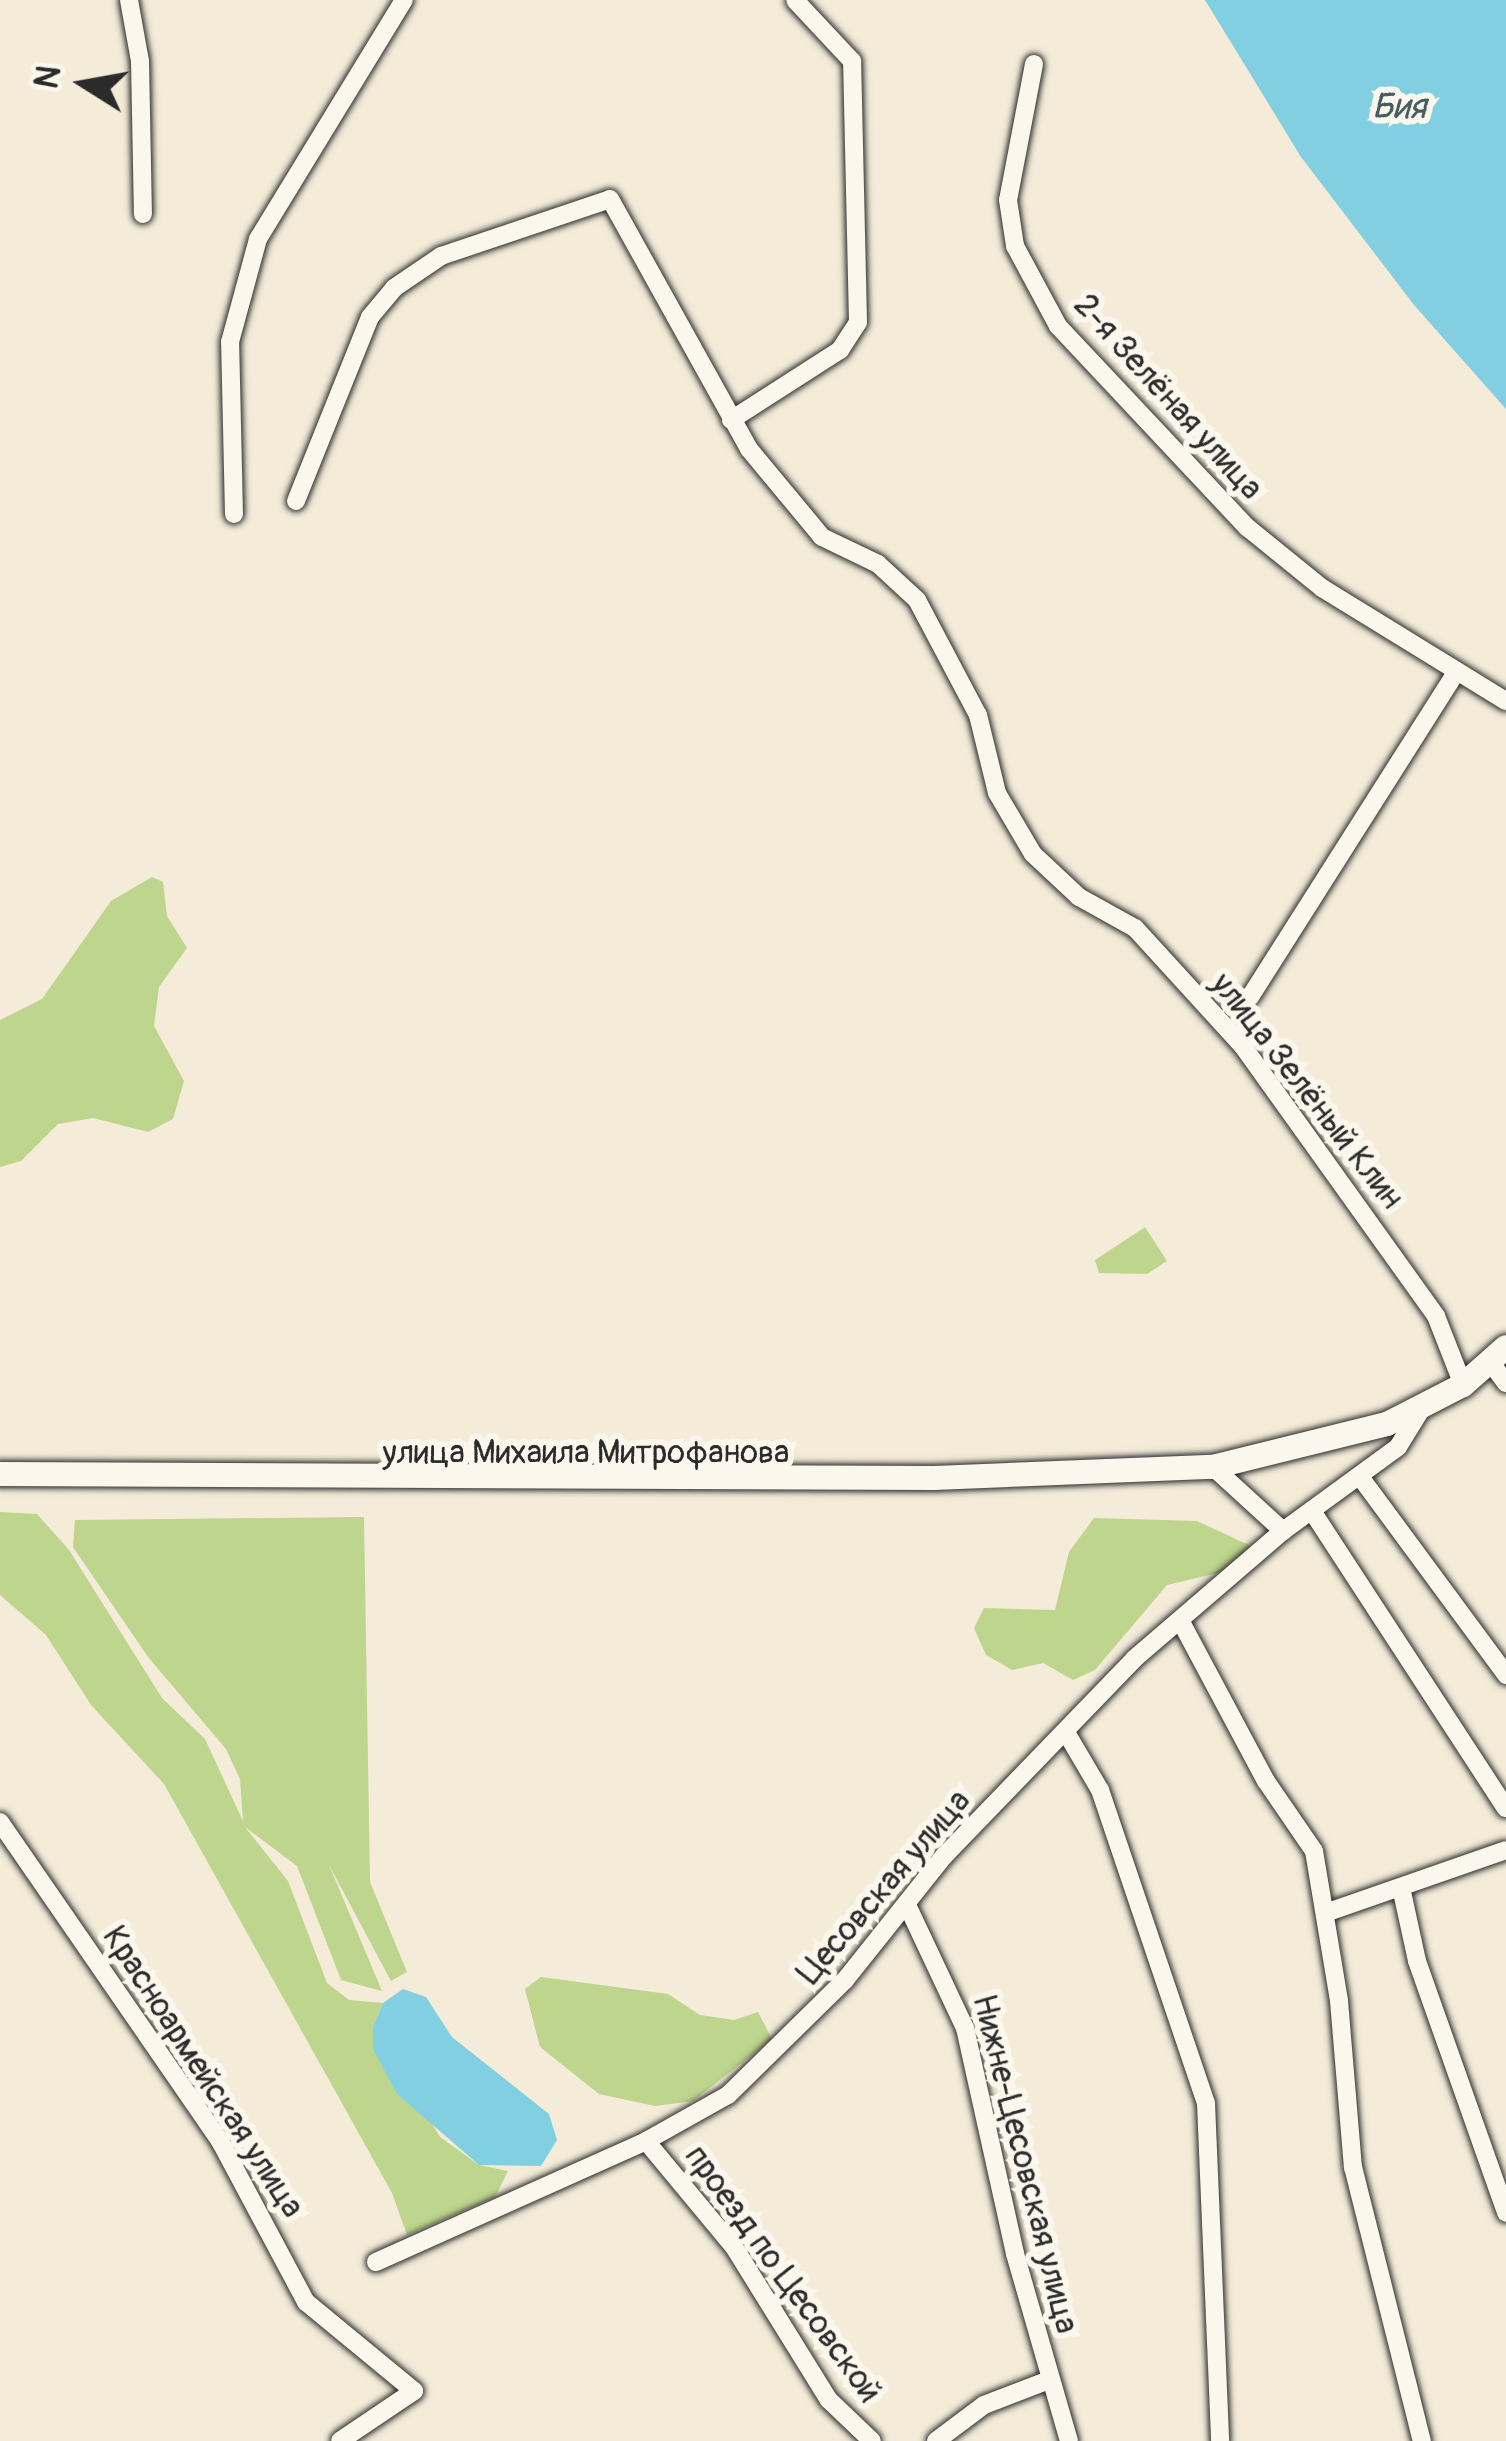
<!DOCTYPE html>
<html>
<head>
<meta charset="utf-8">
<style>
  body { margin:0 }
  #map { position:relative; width:1506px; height:2441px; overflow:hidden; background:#f4ecd9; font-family:Pangolin,sans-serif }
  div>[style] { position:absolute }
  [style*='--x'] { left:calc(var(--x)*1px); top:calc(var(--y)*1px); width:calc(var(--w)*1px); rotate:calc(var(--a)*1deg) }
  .green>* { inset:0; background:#bdd58c }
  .water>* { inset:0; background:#81cfe0 }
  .roads { filter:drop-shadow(0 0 3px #2b2b2b) drop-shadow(0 0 3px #2b2b2b) }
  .street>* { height:18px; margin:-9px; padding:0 9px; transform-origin:9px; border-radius:9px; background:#fbf7ec }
  .secondary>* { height:24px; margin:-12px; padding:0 12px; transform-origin:12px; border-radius:12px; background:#fbf7ec }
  span { translate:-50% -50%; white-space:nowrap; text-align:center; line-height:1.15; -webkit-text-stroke:12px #fbf7ec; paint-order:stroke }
  .street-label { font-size:33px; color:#2b2b2b }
  .water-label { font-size:36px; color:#455c61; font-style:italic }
  .north { position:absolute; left:24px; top:24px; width:120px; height:120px; -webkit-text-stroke:9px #fbf7ec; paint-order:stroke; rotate:281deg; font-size:33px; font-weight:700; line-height:48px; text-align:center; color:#2b2b2b }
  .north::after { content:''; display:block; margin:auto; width:42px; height:54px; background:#2b2b2b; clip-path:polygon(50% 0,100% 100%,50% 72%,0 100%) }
</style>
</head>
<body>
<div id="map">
  <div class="green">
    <i style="clip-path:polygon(152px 877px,163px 882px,167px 916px,187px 948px,159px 987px,154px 1026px,184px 1081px,173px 1119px,148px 1132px,93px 1118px,58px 1124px,21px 1161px,0 1167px,0 1020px,42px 999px,111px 901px)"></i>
    <i style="clip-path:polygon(1145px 1227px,1167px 1261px,1147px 1274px,1099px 1273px,1095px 1260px)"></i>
    <i style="clip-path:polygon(0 1512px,37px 1514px,69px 1550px,162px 1698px,205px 1739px,243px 1821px,240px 1779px,226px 1749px,148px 1657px,73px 1547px,75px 1520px,364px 1517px,370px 1882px,407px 1972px,391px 1981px,329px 1865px,382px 1991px,341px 1980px,297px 1866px,245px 1827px,288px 1881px,327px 1983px,349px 2000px,383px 2003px,373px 2027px,440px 2137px,479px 2165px,508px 2171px,495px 2197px,407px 2235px,392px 2193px,164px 1784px,91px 1705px,46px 1635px,0 1595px)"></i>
    <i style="clip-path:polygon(1094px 1518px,1197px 1521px,1253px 1547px,1222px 1572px,1167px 1585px,1095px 1670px,1073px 1680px,1043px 1663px,1012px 1670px,986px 1655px,974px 1628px,984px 1608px,1055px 1610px,1069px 1552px)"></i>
    <i style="clip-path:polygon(541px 1977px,668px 1994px,700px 2015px,734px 2020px,758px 2012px,772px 2039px,693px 2101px,655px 2106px,599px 2094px,540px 2047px,525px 1989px)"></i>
  </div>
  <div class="water">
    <i style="clip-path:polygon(1205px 0,1506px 0,1506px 409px,1414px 305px,1301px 157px)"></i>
    <i style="clip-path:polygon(403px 1989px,426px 1997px,452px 2037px,549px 2114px,557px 2140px,541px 2166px,479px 2165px,397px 2094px,373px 2049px,373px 2027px,383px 2003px)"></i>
  </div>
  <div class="roads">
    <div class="street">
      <i style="--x:129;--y:0;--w:62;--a:79.8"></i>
      <i style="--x:140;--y:61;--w:153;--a:88.9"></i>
      <i style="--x:1034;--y:64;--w:138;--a:100.8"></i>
      <i style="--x:1008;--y:200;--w:47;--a:81.3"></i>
      <i style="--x:1015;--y:246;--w:91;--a:61.7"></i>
      <i style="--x:1058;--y:326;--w:277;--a:46.8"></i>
      <i style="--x:1248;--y:528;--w:95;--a:39"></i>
      <i style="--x:1322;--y:588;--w:216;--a:31.6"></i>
      <i style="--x:731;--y:420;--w:130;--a:-32.7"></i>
      <i style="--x:840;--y:350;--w:33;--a:-57"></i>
      <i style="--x:858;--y:322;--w:261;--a:-91.3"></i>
      <i style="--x:852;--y:61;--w:83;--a:-133.1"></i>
      <i style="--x:296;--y:501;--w:198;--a:-68.1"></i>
      <i style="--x:370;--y:317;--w:38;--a:-50"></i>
      <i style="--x:394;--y:288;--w:57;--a:-34.2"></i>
      <i style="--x:441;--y:256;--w:178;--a:-18.6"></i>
      <i style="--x:610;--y:199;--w:286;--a:60.9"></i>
      <i style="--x:749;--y:449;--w:114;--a:50.3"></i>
      <i style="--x:822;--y:537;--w:62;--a:25.7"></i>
      <i style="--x:878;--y:564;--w:53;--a:42.7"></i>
      <i style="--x:917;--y:600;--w:130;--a:62.1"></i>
      <i style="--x:978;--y:715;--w:80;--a:76.3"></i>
      <i style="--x:997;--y:793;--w:71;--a:59.5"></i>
      <i style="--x:1033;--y:854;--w:63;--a:43.1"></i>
      <i style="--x:1079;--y:897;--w:64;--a:29"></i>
      <i style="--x:1135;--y:928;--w:159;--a:47.6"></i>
      <i style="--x:1242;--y:1045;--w:333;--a:54.4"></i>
      <i style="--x:1436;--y:1316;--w:74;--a:68.6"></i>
      <i style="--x:234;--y:514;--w:172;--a:-91.3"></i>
      <i style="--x:230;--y:342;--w:107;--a:-74.8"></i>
      <i style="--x:258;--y:239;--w:280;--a:-58.6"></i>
      <i style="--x:1250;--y:997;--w:381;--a:-57.6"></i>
      <i style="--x:1491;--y:1363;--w:25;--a:53"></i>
      <i style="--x:1213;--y:1467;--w:95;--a:42.4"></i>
      <i style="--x:1361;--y:1478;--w:245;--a:53.6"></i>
      <i style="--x:1314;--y:1514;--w:351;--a:56.9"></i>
      <i style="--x:1181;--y:1622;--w:180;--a:61.9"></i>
      <i style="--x:1266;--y:1781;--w:85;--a:55.6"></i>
      <i style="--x:1314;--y:1851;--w:152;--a:80.5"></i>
      <i style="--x:1339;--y:2001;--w:167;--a:85.2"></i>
      <i style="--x:1353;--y:2167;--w:283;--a:75.9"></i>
      <i style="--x:1067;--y:1734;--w:65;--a:59.5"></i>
      <i style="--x:1100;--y:1790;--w:330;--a:71.3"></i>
      <i style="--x:1206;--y:2103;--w:338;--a:87.6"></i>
      <i style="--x:0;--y:1822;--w:388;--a:55.4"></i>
      <i style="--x:220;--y:2141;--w:183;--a:61.9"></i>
      <i style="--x:306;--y:2302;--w:140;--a:39.5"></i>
      <i style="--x:414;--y:2391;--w:89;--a:146"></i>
      <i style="--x:1402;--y:1892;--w:71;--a:77.7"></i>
      <i style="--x:1417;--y:1961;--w:267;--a:70.5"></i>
      <i style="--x:908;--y:1907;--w:134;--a:64.8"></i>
      <i style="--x:965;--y:2028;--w:231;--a:77.5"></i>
      <i style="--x:1015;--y:2254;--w:195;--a:73.9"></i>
      <i style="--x:1328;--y:1912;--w:188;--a:-19.2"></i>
      <i style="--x:646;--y:2141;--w:138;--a:50.3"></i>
      <i style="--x:734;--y:2247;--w:180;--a:58.2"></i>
      <i style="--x:829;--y:2400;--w:59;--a:43.6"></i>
      <i style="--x:376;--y:2262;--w:296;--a:-24.1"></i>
      <i style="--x:646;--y:2141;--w:94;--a:-29.3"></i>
      <i style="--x:728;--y:2095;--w:164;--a:-44.5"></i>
      <i style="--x:845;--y:1980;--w:159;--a:-51.4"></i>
      <i style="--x:944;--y:1856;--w:274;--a:-46"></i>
      <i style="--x:1134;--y:1659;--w:196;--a:-40.7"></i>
      <i style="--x:1283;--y:1531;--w:142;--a:-36.1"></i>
      <i style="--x:1398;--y:1447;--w:46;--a:-58.4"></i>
      <i style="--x:936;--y:2441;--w:60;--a:-36.9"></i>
      <i style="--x:984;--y:2405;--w:70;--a:-21"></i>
    </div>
    <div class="secondary">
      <i style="--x:0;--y:1474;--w:934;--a:0.25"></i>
      <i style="--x:934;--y:1478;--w:279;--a:-2.3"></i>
      <i style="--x:1213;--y:1467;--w:179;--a:-13.9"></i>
      <i style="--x:1387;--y:1424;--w:85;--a:-27.2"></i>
      <i style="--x:1463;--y:1385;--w:57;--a:-41.5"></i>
    </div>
  </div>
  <div class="street-label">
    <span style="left:1168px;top:397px;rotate:48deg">2-я Зелёная улица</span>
    <span style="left:1307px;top:1091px;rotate:52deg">улица Зелёный Клин</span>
    <span style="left:586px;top:1453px">улица Михаила Митрофанова</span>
    <span style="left:884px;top:1887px;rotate:-49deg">Цесовская улица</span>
    <span style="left:203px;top:2072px;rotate:57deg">Красноармейская улица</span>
    <span style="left:1025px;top:2164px;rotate:76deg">Нижне-Цесовская улица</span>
    <span style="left:783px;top:2274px;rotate:54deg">проезд по Цесовской</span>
  </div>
  <div class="water-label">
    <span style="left:1399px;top:107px">Бия</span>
  </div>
  <div class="north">N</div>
</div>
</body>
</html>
